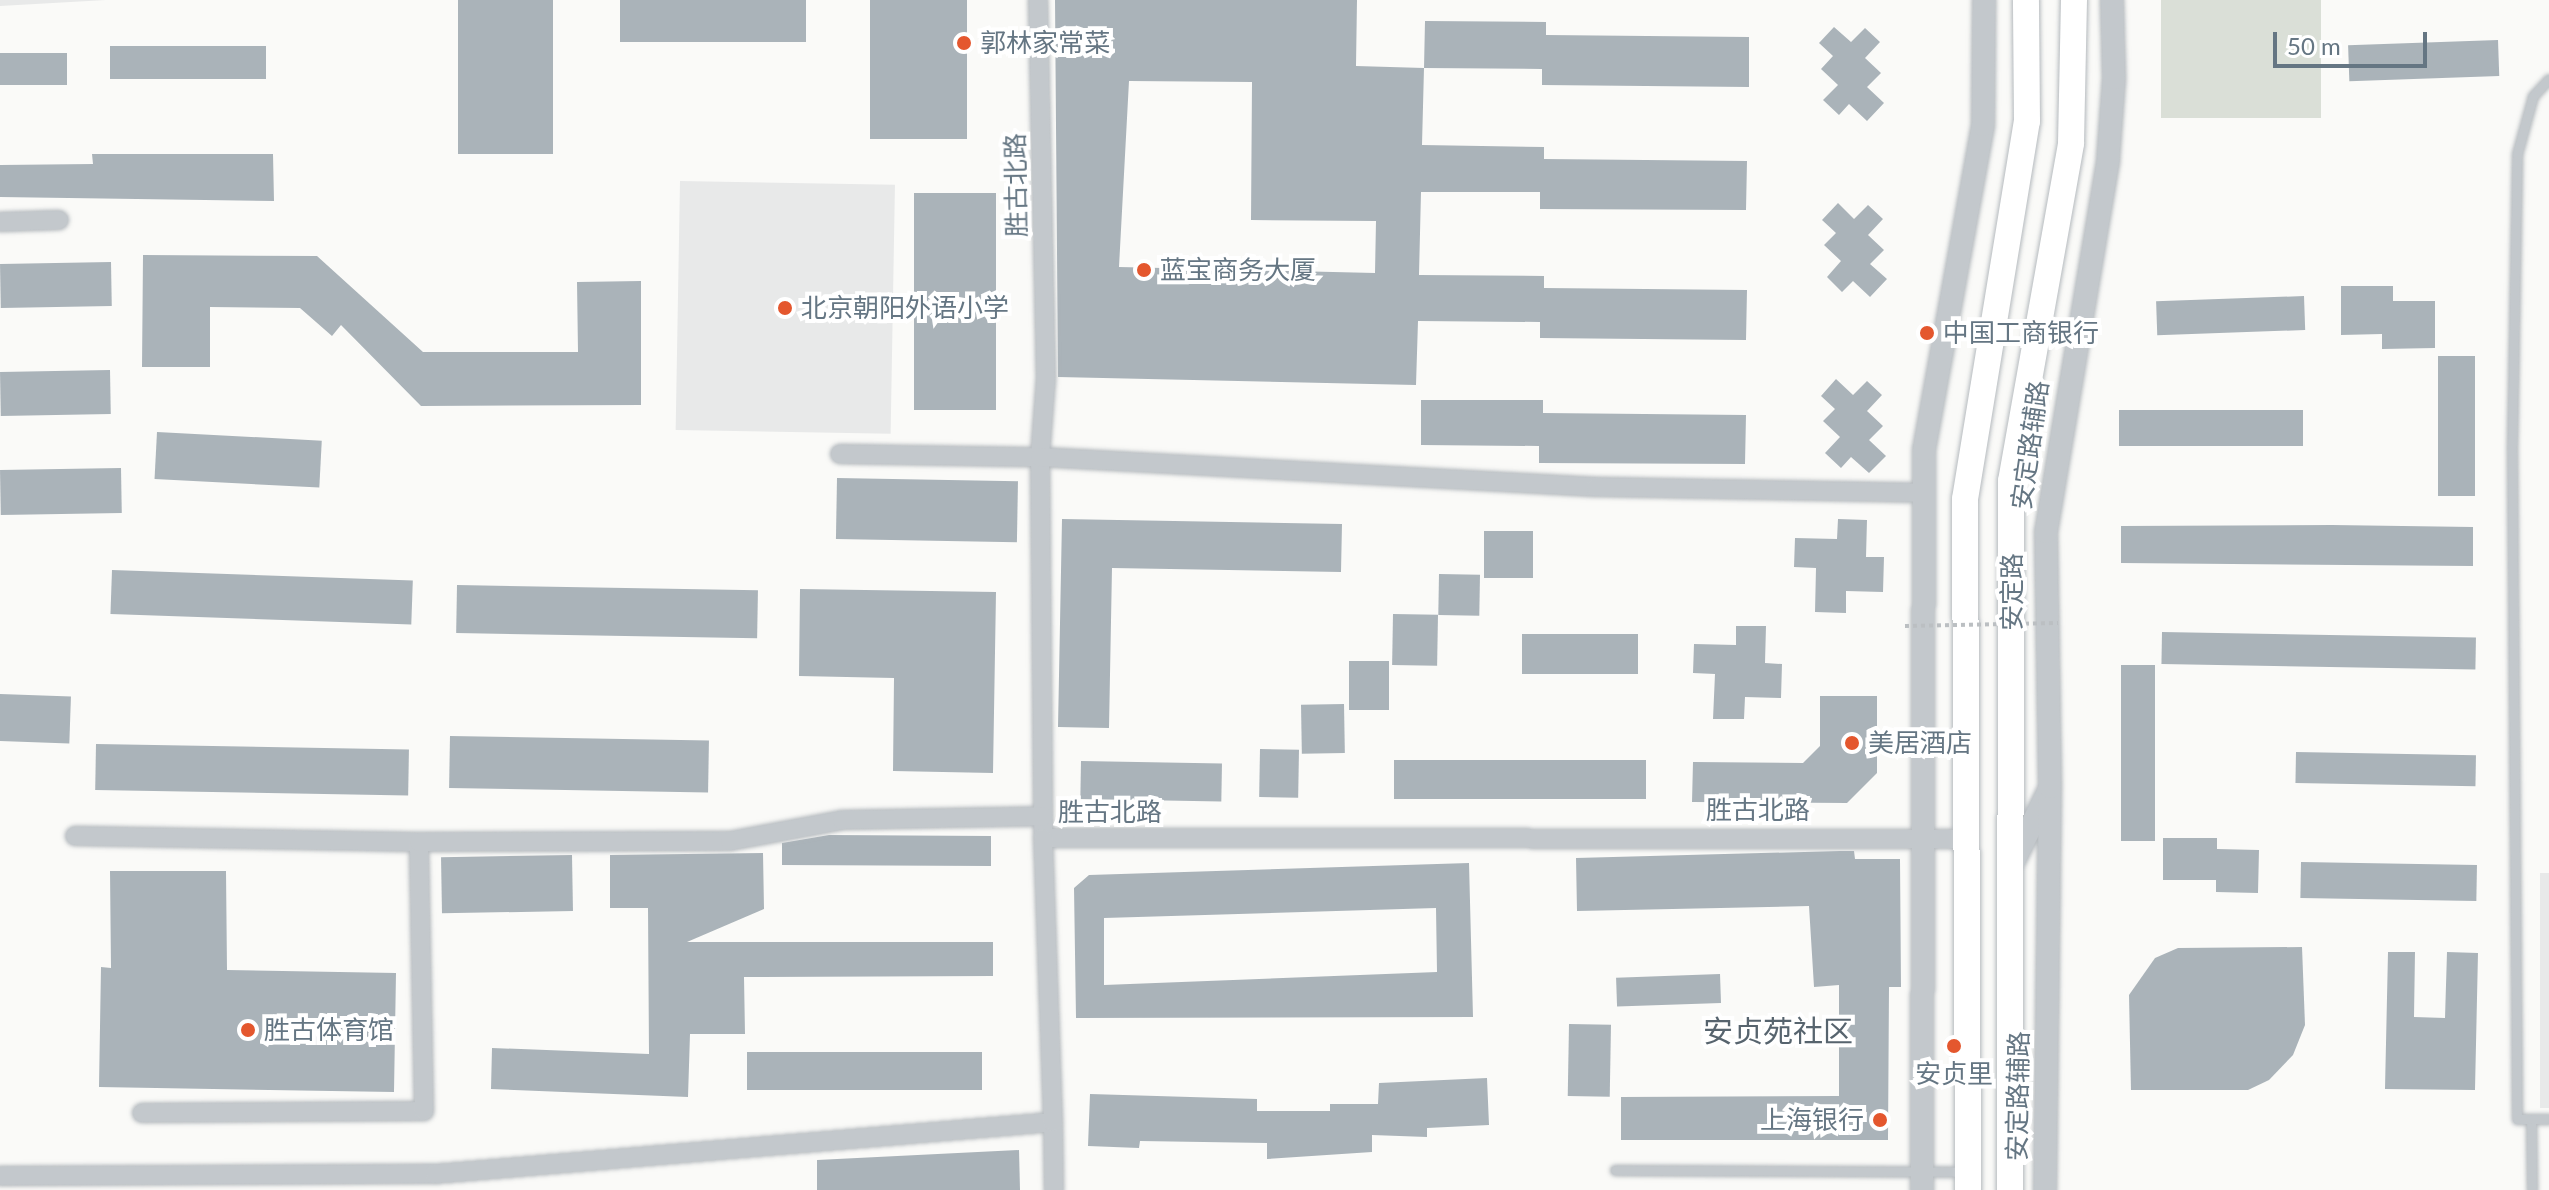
<!DOCTYPE html>
<html>
<head>
<meta charset="utf-8">
<style>
  body { margin:0 }
  #map { position:relative; width:2549px; height:1190px; overflow:hidden; background:#fafaf8; font-family:Lato,"Noto Sans SC",sans-serif }
  div>[style] { position:absolute }
  [style*='--x'] { left:calc(var(--x)*1px); top:calc(var(--y)*1px); width:calc(var(--w)*1px); rotate:calc(var(--a)*1deg) }
  .built>* { inset:0; background:#e8e9e9; transform-origin:0 0 }
  .green>* { inset:0; background:#dadfd7; transform-origin:0 0 }
  .building>* { inset:0; background:#aab3b9; transform-origin:0 0 }
  .roads { filter:drop-shadow(0 0 2px #b5babe) drop-shadow(0 0 2px #b5babe) }
  .service>* { height:9px; margin:-4.5px; padding:0 4.5px; transform-origin:4.5px; border-radius:4.5px; background:#c3c8cc }
  .minor>* { height:18px; margin:-9px; padding:0 9px; transform-origin:9px; border-radius:9px; background:#c3c8cc }
  .tertiary>* { height:22px; margin:-11px; padding:0 11px; transform-origin:11px; border-radius:11px; background:#c3c8cc }
  .primary>* { height:26px; margin:-13px; padding:0 13px; transform-origin:13px; border-radius:13px; background:#fff }
  .path-bridge>* { height:4px; margin-top:-2px; transform-origin:0; background:repeating-linear-gradient(90deg,#bbbfc2 0 4px,transparent 0 8px) }
  .dots>* { width:22px; height:22px; translate:-50% -50%; box-sizing:border-box; border:4px solid #fff; border-radius:50% }
  span { translate:-50% -50%; white-space:nowrap; text-align:center; line-height:1.15; -webkit-text-stroke:8px #fff; paint-order:stroke }
  .poi-label { font-size:26px; color:#657683 }
  .left { translate:0 -50%; text-align:left }
  .right { translate:-100% -50%; text-align:right }
  .street-label { font-size:26px; color:#657683 }
  .quarter-label { font-size:30px; color:#57646e }
  .scale { position:absolute; left:2273px; top:32px; width:154px; height:36px; box-sizing:border-box; border:4px solid #657683; border-top:0; padding-left:10px; font-size:24px; line-height:28px; white-space:nowrap; color:#657683; -webkit-text-stroke:6px #fff; paint-order:stroke }
</style>
</head>
<body>
<div id="map">
  <div class="built">
    <i style="clip-path:polygon(0 0,106px 0,0 6px)"></i>
    <i style="left:680px;top:181px;width:215px;height:249px;rotate:1deg"></i>
    <i style="left:2540px;top:873px;width:9px;height:235px"></i>
  </div>
  <div class="green">
    <i style="left:2161px;top:0;width:160px;height:118px"></i>
  </div>
  <div class="building">
    <i style="left:458px;top:0;width:95px;height:154px"></i>
    <i style="left:620px;top:0;width:186px;height:42px"></i>
    <i style="left:870px;top:0;width:97px;height:139px"></i>
    <i style="clip-path:polygon(evenodd,1055px 0,1357px 0,1356px 66px,1424px 68px,1422px 145px,1544px 147px,1544px 159px,1747px 161px,1746px 210px,1540px 209px,1540px 192px,1421px 192px,1419px 275px,1544px 276px,1544px 288px,1747px 290px,1746px 340px,1540px 338px,1540px 322px,1418px 321px,1416px 385px,1058px 377px,1055px 0,1129px 81px,1252px 82px,1251px 220px,1376px 221px,1375px 273px,1119px 267px,1129px 81px)"></i>
    <i style="clip-path:polygon(1425px 21px,1546px 22px,1546px 35px,1749px 37px,1749px 87px,1542px 85px,1542px 69px,1424px 68px)"></i>
    <i style="clip-path:polygon(1834px 27px,1851px 42px,1865px 28px,1880px 42px,1865px 58px,1881px 73px,1867px 87px,1884px 103px,1867px 121px,1849px 104px,1839px 115px,1823px 100px,1838px 85px,1821px 69px,1833px 56px,1819px 43px)"></i>
    <i style="left:2498px;top:40px;width:36px;height:150px;rotate:88deg"></i>
    <i style="left:110px;top:46px;width:156px;height:33px"></i>
    <i style="left:0;top:53px;width:67px;height:32px"></i>
    <i style="clip-path:polygon(92px 154px,273px 154px,274px 201px,0 197px,0 165px,93px 164px)"></i>
    <i style="left:996px;top:193px;width:217px;height:82px;rotate:90deg"></i>
    <i style="clip-path:polygon(1838px 203px,1854px 219px,1868px 205px,1883px 219px,1868px 235px,1884px 250px,1870px 264px,1887px 279px,1870px 297px,1853px 281px,1842px 292px,1827px 277px,1841px 261px,1824px 245px,1836px 233px,1822px 220px)"></i>
    <i style="clip-path:polygon(143px 255px,317px 256px,423px 352px,578px 352px,577px 282px,641px 281px,641px 405px,421px 406px,341px 325px,332px 336px,300px 308px,210px 307px,210px 367px,142px 367px)"></i>
    <i style="left:111px;top:262px;width:44px;height:111px;rotate:89deg"></i>
    <i style="clip-path:polygon(2341px 286px,2393px 286px,2393px 301px,2435px 301px,2435px 348px,2382px 349px,2382px 334px,2341px 335px)"></i>
    <i style="left:2304px;top:296px;width:34px;height:148px;rotate:88deg"></i>
    <i style="left:2438px;top:356px;width:37px;height:140px"></i>
    <i style="left:110px;top:370px;width:44px;height:110px;rotate:89deg"></i>
    <i style="clip-path:polygon(1836px 379px,1853px 395px,1867px 381px,1882px 395px,1867px 411px,1883px 426px,1869px 440px,1886px 456px,1869px 473px,1851px 457px,1841px 468px,1825px 453px,1840px 437px,1823px 421px,1835px 409px,1821px 396px)"></i>
    <i style="clip-path:polygon(1421px 400px,1543px 400px,1543px 413px,1746px 415px,1745px 464px,1539px 463px,1539px 446px,1421px 445px)"></i>
    <i style="left:2119px;top:410px;width:184px;height:36px"></i>
    <i style="left:157px;top:432px;width:165px;height:47px;rotate:3deg"></i>
    <i style="left:121px;top:468px;width:45px;height:121px;rotate:89deg"></i>
    <i style="left:837px;top:478px;width:181px;height:61px;rotate:1deg"></i>
    <i style="clip-path:polygon(1062px 519px,1342px 524px,1341px 572px,1112px 568px,1109px 728px,1058px 727px)"></i>
    <i style="clip-path:polygon(1838px 519px,1867px 520px,1866px 557px,1884px 557px,1883px 592px,1846px 591px,1846px 613px,1815px 612px,1816px 568px,1794px 567px,1795px 538px,1837px 539px)"></i>
    <i style="clip-path:polygon(2332px 525px,2473px 527px,2473px 566px,2121px 563px,2121px 526px)"></i>
    <i style="left:1484px;top:531px;width:49px;height:47px"></i>
    <i style="left:112px;top:570px;width:301px;height:44px;rotate:2deg"></i>
    <i style="left:1439px;top:574px;width:41px;height:41px;rotate:1deg"></i>
    <i style="left:457px;top:585px;width:301px;height:48px;rotate:1deg"></i>
    <i style="clip-path:polygon(800px 589px,996px 592px,993px 773px,893px 771px,894px 678px,799px 676px)"></i>
    <i style="left:1393px;top:614px;width:45px;height:51px;rotate:1deg"></i>
    <i style="clip-path:polygon(1736px 626px,1766px 626px,1765px 663px,1782px 664px,1781px 698px,1745px 697px,1744px 719px,1713px 719px,1715px 674px,1693px 673px,1694px 644px,1736px 645px)"></i>
    <i style="left:2162px;top:632px;width:314px;height:32px;rotate:1deg"></i>
    <i style="left:1522px;top:634px;width:116px;height:40px"></i>
    <i style="left:1349px;top:661px;width:40px;height:49px"></i>
    <i style="left:2155px;top:665px;width:176px;height:34px;rotate:90deg"></i>
    <i style="left:0;top:694px;width:71px;height:47px;rotate:2deg"></i>
    <i style="clip-path:polygon(1820px 696px,1877px 696px,1877px 773px,1847px 803px,1692px 802px,1693px 762px,1803px 763px,1820px 746px)"></i>
    <i style="left:1344px;top:704px;width:49px;height:43px;rotate:89deg"></i>
    <i style="left:450px;top:736px;width:259px;height:52px;rotate:1deg"></i>
    <i style="left:96px;top:744px;width:313px;height:46px;rotate:1deg"></i>
    <i style="left:1260px;top:749px;width:39px;height:48px;rotate:1deg"></i>
    <i style="left:2296px;top:752px;width:180px;height:31px;rotate:1deg"></i>
    <i style="left:1646px;top:760px;width:39px;height:252px;rotate:90deg"></i>
    <i style="left:1081px;top:761px;width:141px;height:38px;rotate:1deg"></i>
    <i style="clip-path:polygon(829px 835px,991px 836px,991px 866px,782px 865px,782px 843px)"></i>
    <i style="clip-path:polygon(2163px 838px,2217px 838px,2217px 849px,2259px 850px,2258px 893px,2216px 892px,2216px 880px,2163px 880px)"></i>
    <i style="clip-path:polygon(1840px 851px,1854px 851px,1855px 859px,1900px 859px,1901px 987px,1889px 987px,1888px 1140px,1621px 1140px,1621px 1097px,1839px 1096px,1839px 985px,1814px 987px,1809px 906px,1577px 911px,1576px 858px)"></i>
    <i style="clip-path:polygon(763px 853px,764px 909px,687px 942px,993px 942px,993px 976px,744px 977px,745px 1034px,690px 1034px,688px 1097px,491px 1089px,492px 1048px,649px 1054px,648px 908px,610px 908px,610px 855px)"></i>
    <i style="left:572px;top:855px;width:56px;height:131px;rotate:89deg"></i>
    <i style="left:2301px;top:862px;width:176px;height:36px;rotate:1deg"></i>
    <i style="clip-path:polygon(evenodd,1469px 863px,1473px 1017px,1076px 1018px,1074px 888px,1089px 875px,1469px 863px,1436px 908px,1437px 972px,1104px 985px,1104px 918px,1436px 908px)"></i>
    <i style="clip-path:polygon(110px 871px,226px 871px,227px 970px,396px 973px,394px 1092px,99px 1087px,101px 967px,111px 968px)"></i>
    <i style="clip-path:polygon(2302px 947px,2305px 1025px,2293px 1055px,2269px 1080px,2248px 1090px,2131px 1090px,2129px 995px,2155px 958px,2178px 948px)"></i>
    <i style="clip-path:polygon(2388px 952px,2415px 952px,2414px 1017px,2445px 1018px,2447px 952px,2478px 953px,2475px 1090px,2385px 1089px)"></i>
    <i style="left:1720px;top:974px;width:29px;height:104px;rotate:88deg"></i>
    <i style="left:1569px;top:1024px;width:42px;height:72px;rotate:1deg"></i>
    <i style="left:982px;top:1052px;width:38px;height:235px;rotate:90deg"></i>
    <i style="clip-path:polygon(1487px 1078px,1489px 1125px,1427px 1128px,1427px 1137px,1372px 1135px,1372px 1152px,1267px 1159px,1267px 1143px,1140px 1141px,1139px 1148px,1088px 1146px,1090px 1094px,1257px 1099px,1257px 1111px,1330px 1111px,1330px 1104px,1378px 1104px,1379px 1083px)"></i>
    <i style="clip-path:polygon(1019px 1150px,1020px 1190px,817px 1190px,817px 1160px)"></i>
  </div>
  <div class="roads">
    <div class="service">
      <i style="--x:2531;--y:1119;--w:14;--a:180"></i>
      <i style="--x:2517;--y:1119;--w:674;--a:-90.43"></i>
      <i style="--x:2512;--y:445;--w:291;--a:-89"></i>
      <i style="--x:2517;--y:154;--w:60;--a:-74.6"></i>
      <i style="--x:2533;--y:96;--w:23;--a:-47"></i>
      <i style="--x:1615;--y:1170;--w:352;--a:0.3"></i>
      <i style="--x:2532;--y:1190;--w:71;--a:-90.8"></i>
      <i style="--x:2531;--y:1119;--w:18;--a:0"></i>
    </div>
    <div class="minor">
      <i style="--x:1038;--y:0;--w:377;--a:88.8"></i>
      <i style="--x:1046;--y:377;--w:80;--a:94.3"></i>
      <i style="--x:1040;--y:457;--w:381;--a:89.5"></i>
      <i style="--x:1043;--y:838;--w:924;--a:0.06"></i>
      <i style="--x:0;--y:222;--w:59;--a:-1.9"></i>
      <i style="--x:840;--y:454;--w:200;--a:0.9"></i>
      <i style="--x:1040;--y:457;--w:557;--a:3.09"></i>
      <i style="--x:1596;--y:487;--w:328;--a:1"></i>
      <i style="--x:75;--y:836;--w:344;--a:1"></i>
      <i style="--x:142;--y:1113;--w:282;--a:-0.4"></i>
      <i style="--x:424;--y:1111;--w:269;--a:-91.1"></i>
      <i style="--x:419;--y:842;--w:311;--a:-0.2"></i>
      <i style="--x:730;--y:841;--w:114;--a:-10.6"></i>
      <i style="--x:842;--y:820;--w:201;--a:-1.1"></i>
      <i style="--x:1053;--y:1122;--w:68;--a:89.2"></i>
      <i style="--x:0;--y:1176;--w:435;--a:-0.3"></i>
      <i style="--x:435;--y:1174;--w:620;--a:-4.81"></i>
      <i style="--x:1053;--y:1122;--w:284;--a:-92"></i>
    </div>
    <div class="tertiary">
      <i style="--x:2013;--y:863;--w:79;--a:-63.8"></i>
      <i style="--x:1922;--y:1190;--w:740;--a:-89.85"></i>
      <i style="--x:1924;--y:450;--w:330;--a:-79.7"></i>
      <i style="--x:1983;--y:125;--w:125;--a:-89.5"></i>
      <i style="--x:2045;--y:1190;--w:403;--a:-89.3"></i>
      <i style="--x:2050;--y:787;--w:255;--a:-90.9"></i>
      <i style="--x:2046;--y:532;--w:377;--a:-80.5"></i>
      <i style="--x:2108;--y:160;--w:82;--a:-85.8"></i>
      <i style="--x:2114;--y:78;--w:78;--a:-91.5"></i>
    </div>
    <div class="primary">
      <i style="--x:1968;--y:1190;--w:691;--a:-90.25"></i>
      <i style="--x:1965;--y:499;--w:383;--a:-80.7"></i>
      <i style="--x:2027;--y:121;--w:121;--a:-90.5"></i>
      <i style="--x:2010;--y:1190;--w:709;--a:-89.92"></i>
      <i style="--x:2011;--y:481;--w:343;--a:-79.9"></i>
      <i style="--x:2071;--y:143;--w:143;--a:-88.8"></i>
    </div>
  </div>
  <div class="path-bridge">
    <i style="--x:1905;--y:626;--w:153;--a:-1.1"></i>
  </div>
  <div class="dots">
    <i style="left:964px;top:43px;background:#e4572e"></i>
    <i style="left:1144px;top:270px;background:#e4572e"></i>
    <i style="left:785px;top:308px;background:#e4572e"></i>
    <i style="left:1927px;top:333px;background:#e4572e"></i>
    <i style="left:1852px;top:743px;background:#e4572e"></i>
    <i style="left:248px;top:1030px;background:#e4572e"></i>
    <i style="left:1954px;top:1046px;background:#e4572e"></i>
    <i style="left:1880px;top:1120px;background:#e4572e"></i>
  </div>
  <div class="poi-label">
    <span class="left" style="left:980px;top:43px">郭林家常菜</span>
    <span class="left" style="left:1160px;top:270px">蓝宝商务大厦</span>
    <span class="left" style="left:801px;top:308px">北京朝阳外语小学</span>
    <span class="left" style="left:1943px;top:333px">中国工商银行</span>
    <span class="left" style="left:1868px;top:743px">美居酒店</span>
    <span class="left" style="left:264px;top:1030px">胜古体育馆</span>
    <span style="left:1954px;top:1074px">安贞里</span>
    <span class="right" style="left:1864px;top:1120px">上海银行</span>
  </div>
  <div class="street-label">
    <span style="left:1016px;top:185px;rotate:-91deg">胜古北路</span>
    <span style="left:2030px;top:445px;rotate:-82deg">安定路辅路</span>
    <span style="left:2012px;top:592px;rotate:-90deg">安定路</span>
    <span style="left:1758px;top:810px">胜古北路</span>
    <span style="left:1110px;top:812px">胜古北路</span>
    <span style="left:2018px;top:1096px;rotate:-89deg">安定路辅路</span>
  </div>
  <div class="quarter-label">
    <span style="left:1778px;top:1030px">安贞苑社区</span>
  </div>
  <div class="scale">50 m</div>
</div>
</body>
</html>
